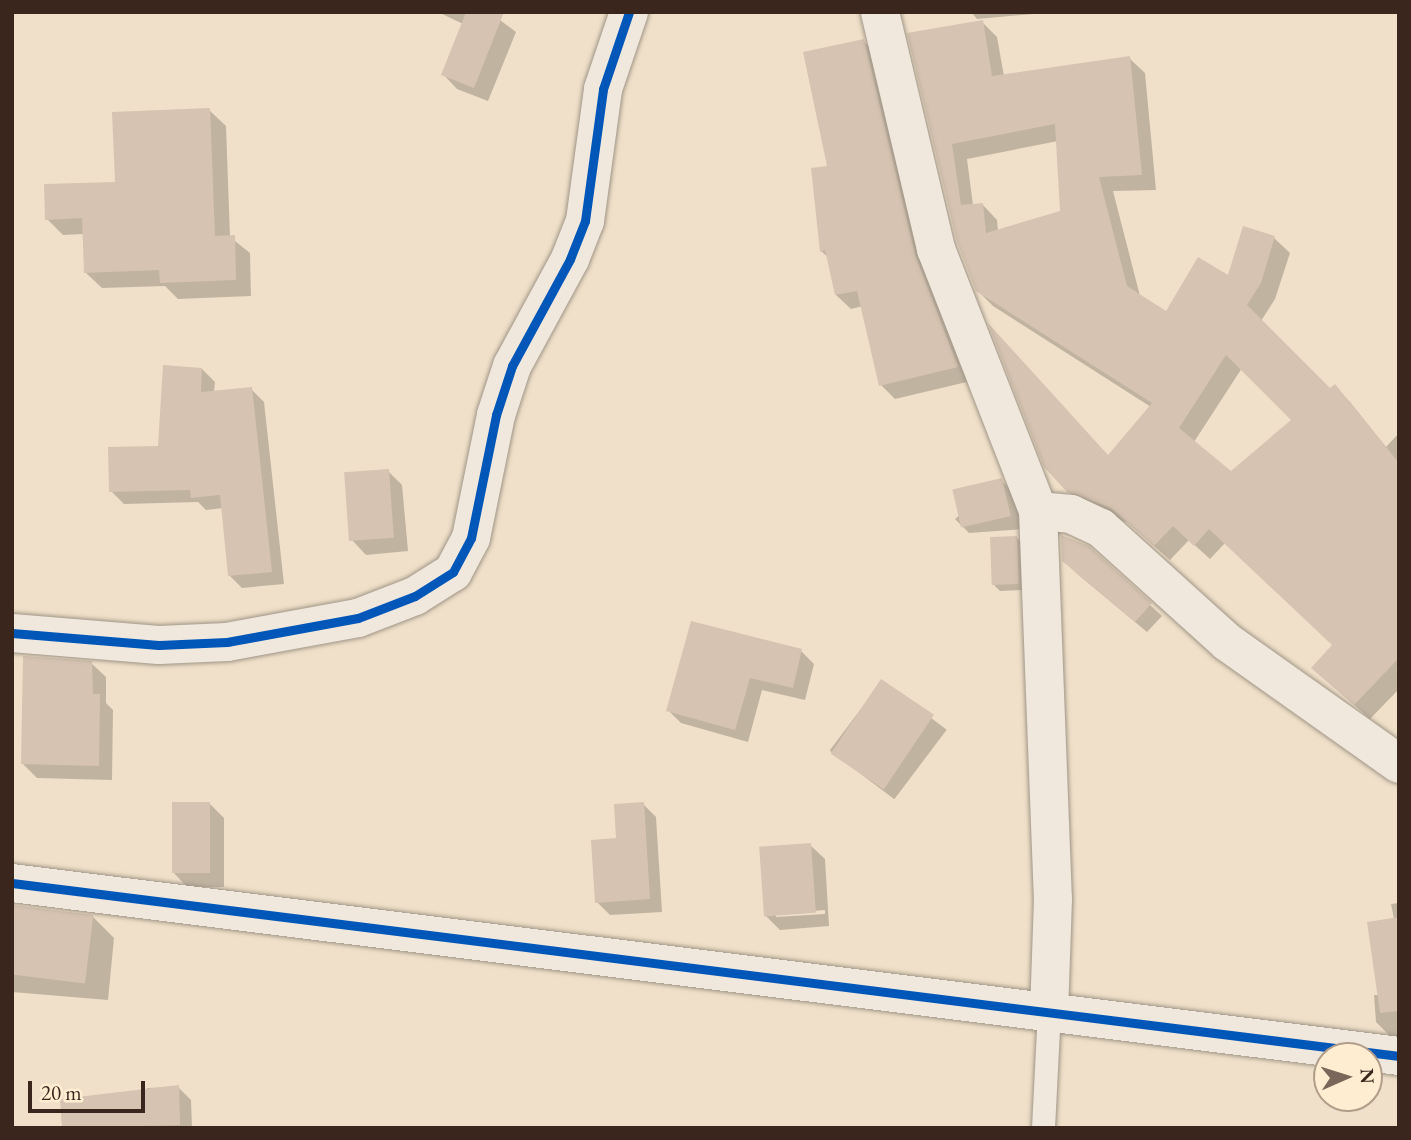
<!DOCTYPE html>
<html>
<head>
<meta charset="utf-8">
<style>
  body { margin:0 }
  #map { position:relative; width:1411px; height:1140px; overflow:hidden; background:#f0e0c9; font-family:"EB Garamond",serif }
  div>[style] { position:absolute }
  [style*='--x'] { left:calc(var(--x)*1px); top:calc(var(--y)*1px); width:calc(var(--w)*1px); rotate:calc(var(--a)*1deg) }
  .shadow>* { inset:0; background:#0003; transform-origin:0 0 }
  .building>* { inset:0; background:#d6c3b1; transform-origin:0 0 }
  .roads { filter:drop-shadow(0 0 2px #a09587) drop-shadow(0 0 2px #a09587) }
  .lane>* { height:23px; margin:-11.5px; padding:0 11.5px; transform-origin:11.5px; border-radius:11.5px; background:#f0e8dd }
  .street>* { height:38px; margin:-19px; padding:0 19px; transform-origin:19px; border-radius:19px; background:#f0e8dd }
  .cycleway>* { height:9px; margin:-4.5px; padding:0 4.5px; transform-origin:4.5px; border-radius:4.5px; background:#0057b8 }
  span { translate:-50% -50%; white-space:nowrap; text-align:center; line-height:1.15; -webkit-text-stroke:7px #ffedd2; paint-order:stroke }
  .frame { position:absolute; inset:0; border:14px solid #3b261d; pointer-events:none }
  .north { position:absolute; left:1313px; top:1042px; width:70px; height:70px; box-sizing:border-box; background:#ffedd2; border:2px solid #b19d8a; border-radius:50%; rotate:87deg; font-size:19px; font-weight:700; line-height:28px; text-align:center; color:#3b261d }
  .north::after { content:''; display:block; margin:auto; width:24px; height:32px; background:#7a6759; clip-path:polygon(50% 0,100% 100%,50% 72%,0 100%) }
  .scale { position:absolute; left:28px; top:1081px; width:117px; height:32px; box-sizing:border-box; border:4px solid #3b261d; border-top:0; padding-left:9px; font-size:21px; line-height:24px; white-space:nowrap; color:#3b261d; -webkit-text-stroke:5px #ffedd2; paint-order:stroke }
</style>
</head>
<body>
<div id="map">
  <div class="shadow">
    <i style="clip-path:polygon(438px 12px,489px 12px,516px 32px,488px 101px,457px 89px,443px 74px,463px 24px)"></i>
    <i style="clip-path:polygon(971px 12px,1056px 12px,977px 19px)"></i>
    <i style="clip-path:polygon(evenodd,982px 22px,997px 37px,1004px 76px,1129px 58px,1145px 73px,1156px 190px,1113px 191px,1140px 296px,1166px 313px,1229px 277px,1274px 238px,1290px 253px,1275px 299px,1261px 321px,1330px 390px,1335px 387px,1350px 402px,1386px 447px,1399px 433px,1399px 689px,1370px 719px,1313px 668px,1334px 646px,1225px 543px,1210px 559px,1189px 540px,1170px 560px,1128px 523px,1082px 504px,1066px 488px,1109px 457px,1151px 407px,993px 306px,977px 290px,910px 35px,982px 22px,1058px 141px,1062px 212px,998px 231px,997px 220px,982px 204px,973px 205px,967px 159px,1058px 141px,982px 22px,1242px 368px,1294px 420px,1231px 473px,1194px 442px,1242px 368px)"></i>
    <i style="clip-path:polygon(863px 41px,878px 55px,971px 381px,895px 399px,881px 385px,863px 306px,851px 309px,836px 295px,829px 258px,821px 251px,829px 168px)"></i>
    <i style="clip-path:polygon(209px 110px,226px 126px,230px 237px,250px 253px,251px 296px,178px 299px,165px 286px,102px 288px,85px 272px,84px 234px,63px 235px,47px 219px,117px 184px)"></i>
    <i style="clip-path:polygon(202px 369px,215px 382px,214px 392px,251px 389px,264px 402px,284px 584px,242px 588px,229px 575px,223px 508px,206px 510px,198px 502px,124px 504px,111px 491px,160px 448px)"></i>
    <i style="clip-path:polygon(388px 471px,402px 485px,408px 551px,366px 555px,352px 540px)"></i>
    <i style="clip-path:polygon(1001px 480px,1015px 494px,1024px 529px,969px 533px,955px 519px)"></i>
    <i style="clip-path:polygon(1016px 537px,1023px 544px,1025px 590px,1000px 591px,993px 584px)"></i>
    <i style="clip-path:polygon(1088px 548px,1162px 616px,1147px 632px,1075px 572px)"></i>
    <i style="clip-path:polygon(801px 651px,814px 664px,805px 700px,762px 690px,748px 742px,681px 723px,668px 710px)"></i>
    <i style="clip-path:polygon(91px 663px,106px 677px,106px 703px,113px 710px,112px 780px,37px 778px,23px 764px)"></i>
    <i style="left:882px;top:681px;width:81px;height:87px;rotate:37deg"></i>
    <i style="clip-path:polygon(210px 804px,224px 818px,224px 887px,187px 887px,173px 872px)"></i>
    <i style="clip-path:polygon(643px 804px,656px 817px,662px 912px,610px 915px,597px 902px,618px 840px)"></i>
    <i style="clip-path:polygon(evenodd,810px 845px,825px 859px,829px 926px,780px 930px,766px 916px,810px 845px,825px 910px,825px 914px,776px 917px,776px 914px,825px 910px)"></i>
    <i style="clip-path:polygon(1399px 903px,1399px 1041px,1395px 1041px,1376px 1022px,1374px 995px,1379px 995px,1394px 919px,1391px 904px)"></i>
    <i style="clip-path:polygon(12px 906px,93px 917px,114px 938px,108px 1000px,12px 992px)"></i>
    <i style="clip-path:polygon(178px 1087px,191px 1100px,192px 1128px,64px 1128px,147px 1094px,147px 1088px)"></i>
  </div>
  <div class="building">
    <i style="clip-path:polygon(466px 12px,504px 12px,474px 88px,441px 75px)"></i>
    <i style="clip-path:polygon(evenodd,983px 20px,992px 76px,1130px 56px,1142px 175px,1099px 177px,1127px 286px,1166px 311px,1198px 257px,1228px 275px,1243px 226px,1275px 236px,1261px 283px,1247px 305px,1330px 388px,1335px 384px,1399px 463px,1399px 658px,1354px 705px,1311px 668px,1332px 645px,1209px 529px,1194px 546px,1173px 526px,1154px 546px,1111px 508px,1067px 492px,1044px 467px,988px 323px,1108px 455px,1152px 403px,976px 291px,957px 242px,907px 33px,983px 20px,1055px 124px,1060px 211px,986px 233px,983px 203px,961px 205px,952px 144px,1055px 124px,983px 20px,1226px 355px,1291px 420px,1231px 471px,1179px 428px,1226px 355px)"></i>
    <i style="clip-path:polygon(864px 39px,915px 254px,958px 367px,879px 386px,857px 291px,835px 295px,825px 250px,820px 252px,811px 168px,827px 166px,803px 52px)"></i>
    <i style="clip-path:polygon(210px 108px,215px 236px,235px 235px,236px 280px,160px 283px,159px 270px,84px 273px,82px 218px,45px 220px,44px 184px,115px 182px,112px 112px)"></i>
    <i style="clip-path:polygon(163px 365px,202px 368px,201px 392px,252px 387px,272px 572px,228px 576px,220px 495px,191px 498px,190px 490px,109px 492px,108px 447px,158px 446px)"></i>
    <i style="left:389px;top:469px;width:69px;height:45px;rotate:86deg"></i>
    <i style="left:1002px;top:478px;width:39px;height:51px;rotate:77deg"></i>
    <i style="clip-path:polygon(1061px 535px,1089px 546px,1152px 603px,1135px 622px,1062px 561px)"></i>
    <i style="left:1017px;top:536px;width:48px;height:27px;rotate:88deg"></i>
    <i style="clip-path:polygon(691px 621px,802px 649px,793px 688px,750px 678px,735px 730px,666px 711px)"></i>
    <i style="clip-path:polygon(23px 656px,92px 661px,93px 694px,100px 694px,99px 766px,21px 764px)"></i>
    <i style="left:881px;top:679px;width:64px;height:90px;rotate:34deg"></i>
    <i style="left:172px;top:802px;width:38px;height:71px"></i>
    <i style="clip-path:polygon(644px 802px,650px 899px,595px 903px,591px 840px,616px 838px,614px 804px)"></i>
    <i style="left:811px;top:843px;width:70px;height:52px;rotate:86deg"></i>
    <i style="left:12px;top:905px;width:82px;height:69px;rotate:7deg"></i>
    <i style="clip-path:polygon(1399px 917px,1399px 1011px,1380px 1013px,1367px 922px)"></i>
    <i style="clip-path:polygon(179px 1085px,180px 1125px,62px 1128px,60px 1099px)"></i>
  </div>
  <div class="roads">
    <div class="lane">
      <i style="--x:1043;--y:1128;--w:117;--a:-87.1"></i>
    </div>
    <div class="street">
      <i style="--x:880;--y:12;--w:244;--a:76.7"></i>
      <i style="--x:936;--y:249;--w:281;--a:68.7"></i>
      <i style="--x:1038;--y:511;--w:388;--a:87.8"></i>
      <i style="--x:1053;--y:899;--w:112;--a:92"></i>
      <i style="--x:1038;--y:511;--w:33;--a:5"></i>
      <i style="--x:1071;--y:514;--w:33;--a:25"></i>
      <i style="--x:1101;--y:528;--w:170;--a:42.1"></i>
      <i style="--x:1227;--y:642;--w:211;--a:35.3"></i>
      <i style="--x:12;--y:633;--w:147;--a:4.7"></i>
      <i style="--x:159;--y:645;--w:68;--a:-2.5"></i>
      <i style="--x:227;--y:642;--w:133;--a:-10.4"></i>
      <i style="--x:358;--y:618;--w:61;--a:-21.1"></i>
      <i style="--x:415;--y:596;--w:45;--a:-32.3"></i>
      <i style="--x:453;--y:572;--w:38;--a:-62"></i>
      <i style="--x:471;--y:538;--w:126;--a:-78.5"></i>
      <i style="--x:496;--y:415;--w:52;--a:-71.9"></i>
      <i style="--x:512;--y:366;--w:122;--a:-61.5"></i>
      <i style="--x:570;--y:259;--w:41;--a:-68.5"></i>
      <i style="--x:585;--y:221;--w:133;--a:-82.2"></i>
      <i style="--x:603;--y:89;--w:81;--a:-71.3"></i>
      <i style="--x:12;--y:883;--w:1398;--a:7.11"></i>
    </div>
  </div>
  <div class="cycleway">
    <i style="--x:12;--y:633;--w:147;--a:4.7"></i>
    <i style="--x:159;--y:645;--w:68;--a:-2.5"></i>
    <i style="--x:227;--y:642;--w:133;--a:-10.4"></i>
    <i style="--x:358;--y:618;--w:61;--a:-21.1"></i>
    <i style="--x:415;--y:596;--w:45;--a:-32.3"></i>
    <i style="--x:453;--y:572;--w:38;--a:-62"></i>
    <i style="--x:471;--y:538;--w:126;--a:-78.5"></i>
    <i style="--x:496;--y:415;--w:52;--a:-71.9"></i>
    <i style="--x:512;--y:366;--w:122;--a:-61.5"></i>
    <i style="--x:570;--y:259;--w:41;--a:-68.5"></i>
    <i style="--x:585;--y:221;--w:133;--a:-82.2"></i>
    <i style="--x:603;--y:89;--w:81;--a:-71.3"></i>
    <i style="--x:12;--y:883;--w:1398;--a:7.11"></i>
  </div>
  <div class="frame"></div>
  <div class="north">N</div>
  <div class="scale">20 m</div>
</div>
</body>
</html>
